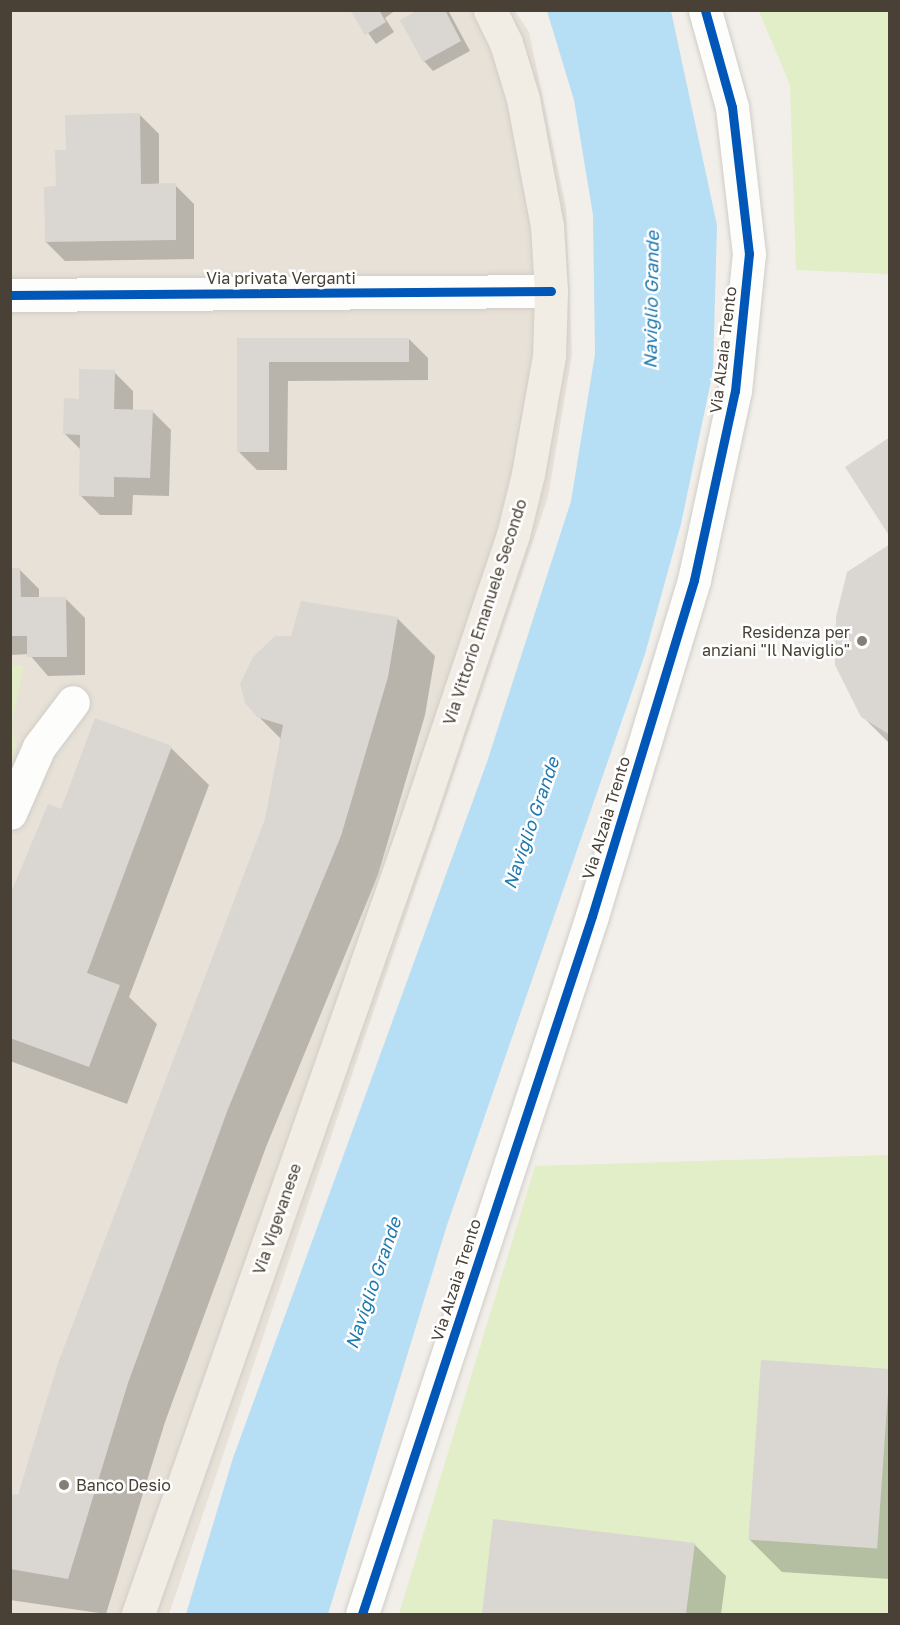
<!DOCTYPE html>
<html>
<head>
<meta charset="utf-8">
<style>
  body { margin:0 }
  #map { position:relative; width:900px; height:1625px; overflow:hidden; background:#f2efea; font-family:"Golos Text",sans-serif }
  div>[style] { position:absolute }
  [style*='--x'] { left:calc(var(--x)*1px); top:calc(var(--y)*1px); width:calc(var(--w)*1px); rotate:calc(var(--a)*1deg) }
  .residential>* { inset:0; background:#e7e1d7 }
  .green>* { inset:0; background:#e1eec8 }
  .water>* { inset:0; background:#b6def4 }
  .shadow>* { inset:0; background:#0003 }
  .building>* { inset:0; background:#dad6d1; transform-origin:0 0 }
  .roads { filter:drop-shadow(0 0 2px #d0cdc8) drop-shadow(0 0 2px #d0cdc8) }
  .minor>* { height:33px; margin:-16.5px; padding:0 16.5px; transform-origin:16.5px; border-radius:16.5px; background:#fdfdfc }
  .major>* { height:33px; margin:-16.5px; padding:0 16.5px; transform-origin:16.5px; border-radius:16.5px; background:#f1ece4 }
  .cycleway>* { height:9px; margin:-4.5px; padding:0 4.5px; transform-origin:4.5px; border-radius:4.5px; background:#0057b8 }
  .dots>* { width:16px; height:16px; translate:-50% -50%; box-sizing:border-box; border:3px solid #fff; border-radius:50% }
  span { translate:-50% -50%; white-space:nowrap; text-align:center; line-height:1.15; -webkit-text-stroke:5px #fff; paint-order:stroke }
  .street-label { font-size:16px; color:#494135 }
  .poi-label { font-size:16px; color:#494135 }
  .right { translate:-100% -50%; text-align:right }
  .left { translate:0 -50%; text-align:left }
  .water-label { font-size:18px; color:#1f7ab0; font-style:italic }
  .frame { position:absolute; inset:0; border:12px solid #494135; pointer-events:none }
</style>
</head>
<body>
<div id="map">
  <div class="residential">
    <i style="clip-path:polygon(11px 11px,515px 11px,529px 32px,566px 208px,572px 354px,548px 497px,169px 1614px,11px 1614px)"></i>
  </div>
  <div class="green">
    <i style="clip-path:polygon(759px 11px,889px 11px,889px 274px,796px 270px,790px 85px)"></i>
    <i style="clip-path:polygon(11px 665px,24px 666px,12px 724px,16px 746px,11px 759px)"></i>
    <i style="clip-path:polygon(889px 1155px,889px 1614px,399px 1614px,535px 1166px)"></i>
  </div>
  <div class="water">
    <i style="clip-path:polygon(547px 11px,671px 11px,717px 225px,713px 371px,681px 524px,645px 654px,447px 1225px,328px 1614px,186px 1614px,233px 1458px,487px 762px,571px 501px,595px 354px,593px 215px,574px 100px)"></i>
  </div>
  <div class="shadow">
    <i style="clip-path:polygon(352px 10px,396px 10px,385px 18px,394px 32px,376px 44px)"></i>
    <i style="clip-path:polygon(421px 10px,448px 10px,470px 51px,433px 71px,424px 61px)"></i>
    <i style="clip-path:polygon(140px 115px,159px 134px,159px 185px,175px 185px,194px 204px,194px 259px,65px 261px,46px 242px,68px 152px)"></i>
    <i style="clip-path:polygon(409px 339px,428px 358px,428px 380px,288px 381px,287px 470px,257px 470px,238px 451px,239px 340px)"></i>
    <i style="clip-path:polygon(114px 372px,133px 391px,133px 411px,152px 411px,171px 430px,169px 496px,133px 495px,132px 515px,100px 515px,81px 496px,82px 451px,64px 433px,81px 400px)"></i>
    <i style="clip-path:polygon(890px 546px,890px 744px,862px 716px)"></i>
    <i style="clip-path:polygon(10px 570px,20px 570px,39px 589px,39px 599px,66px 599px,85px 618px,85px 675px,48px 676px,29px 654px,10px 655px)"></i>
    <i style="clip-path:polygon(397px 618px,435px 656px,425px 715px,378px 875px,266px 1147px,165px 1422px,106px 1614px,10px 1600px,10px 1495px,20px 1497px,267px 819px,282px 740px,258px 716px,292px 637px)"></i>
    <i style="clip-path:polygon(171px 748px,209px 785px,129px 997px,157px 1024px,127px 1104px,10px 1061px,10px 902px,62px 811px)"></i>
    <i style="clip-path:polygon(890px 1371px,890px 1579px,782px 1572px,750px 1540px)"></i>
    <i style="clip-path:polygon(495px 1521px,694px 1544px,726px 1576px,721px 1614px,483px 1614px)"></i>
  </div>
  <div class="building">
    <i style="clip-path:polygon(350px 10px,379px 10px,386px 22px,365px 35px)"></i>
    <i style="clip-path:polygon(418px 10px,445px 10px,461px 41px,423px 62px,400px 20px)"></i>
    <i style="clip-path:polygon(140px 113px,141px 184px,176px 183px,176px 240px,45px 242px,44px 187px,56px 186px,55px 150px,66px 150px,65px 115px)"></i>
    <i style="clip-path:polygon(237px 338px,409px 338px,409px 362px,269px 362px,269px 452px,237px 452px)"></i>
    <i style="clip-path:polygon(79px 369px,115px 370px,114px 409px,153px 410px,150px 478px,114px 477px,114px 497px,79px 496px,80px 435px,63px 434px,64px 398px,79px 399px)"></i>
    <i style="clip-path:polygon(890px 437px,890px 537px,845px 467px)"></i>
    <i style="clip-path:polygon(890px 544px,890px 735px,861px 717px,835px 665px,836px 617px,847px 572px)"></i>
    <i style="clip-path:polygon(10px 568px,20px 568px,21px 597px,66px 597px,67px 657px,27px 657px,27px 636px,10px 636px)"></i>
    <i style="clip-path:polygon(301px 601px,398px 617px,388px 677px,341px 836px,228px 1109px,128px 1383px,68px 1579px,10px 1569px,10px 1494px,18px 1495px,58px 1363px,265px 819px,283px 725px,257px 717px,245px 703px,240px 684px,253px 657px,275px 636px,291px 636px)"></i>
    <i style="clip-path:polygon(95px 718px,172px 746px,87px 973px,120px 985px,89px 1067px,10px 1038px,10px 895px,48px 804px,61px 809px)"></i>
    <i style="left:761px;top:1360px;width:129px;height:180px;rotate:4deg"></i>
    <i style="clip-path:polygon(493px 1519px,695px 1543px,686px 1614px,482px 1614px)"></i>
  </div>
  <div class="roads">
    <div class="minor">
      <i style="--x:10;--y:295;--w:541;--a:-0.42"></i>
      <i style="--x:10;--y:813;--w:72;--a:-66.3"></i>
      <i style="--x:39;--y:747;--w:56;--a:-52.9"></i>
      <i style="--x:362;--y:1614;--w:735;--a:-71.76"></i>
      <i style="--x:592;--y:916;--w:351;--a:-73.1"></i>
      <i style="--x:694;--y:580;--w:193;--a:-77.8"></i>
      <i style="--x:735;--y:391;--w:138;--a:-84.2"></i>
      <i style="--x:749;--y:254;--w:148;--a:-96.6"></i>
      <i style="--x:732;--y:107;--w:101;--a:-105.6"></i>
    </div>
    <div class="major">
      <i style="--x:138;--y:1614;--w:838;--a:-70.64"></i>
      <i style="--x:416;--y:823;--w:304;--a:-71.4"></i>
      <i style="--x:513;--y:535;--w:63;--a:-76.2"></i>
      <i style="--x:528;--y:474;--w:120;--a:-79.9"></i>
      <i style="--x:549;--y:356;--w:65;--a:-88.2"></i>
      <i style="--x:551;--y:291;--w:65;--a:-93.5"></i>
      <i style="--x:547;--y:226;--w:129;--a:-100.7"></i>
      <i style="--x:523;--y:99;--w:59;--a:-106.9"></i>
      <i style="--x:506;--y:43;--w:37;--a:-116"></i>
    </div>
  </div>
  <div class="cycleway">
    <i style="--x:10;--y:295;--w:541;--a:-0.42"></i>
    <i style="--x:362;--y:1614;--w:735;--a:-71.76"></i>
    <i style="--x:592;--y:916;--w:351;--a:-73.1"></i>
    <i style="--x:694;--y:580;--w:193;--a:-77.8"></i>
    <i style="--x:735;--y:391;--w:138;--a:-84.2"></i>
    <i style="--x:749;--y:254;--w:148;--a:-96.6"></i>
    <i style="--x:732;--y:107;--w:101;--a:-105.6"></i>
  </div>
  <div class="dots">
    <i style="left:862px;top:641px;background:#847e74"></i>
    <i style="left:64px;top:1485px;background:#847e74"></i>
  </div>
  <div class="street-label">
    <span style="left:281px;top:278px">Via privata Verganti</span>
    <span style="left:723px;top:350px;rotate:-83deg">Via Alzaia Trento</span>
    <span style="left:485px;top:612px;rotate:-72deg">Via Vittorio Emanuele Secondo</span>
    <span style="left:606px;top:818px;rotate:-73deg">Via Alzaia Trento</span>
    <span style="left:277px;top:1219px;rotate:-71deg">Via Vigevanese</span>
    <span style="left:456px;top:1280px;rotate:-72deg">Via Alzaia Trento</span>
  </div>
  <div class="poi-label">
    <span class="right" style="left:850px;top:641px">Residenza per<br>anziani "Il Naviglio"</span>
    <span class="left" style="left:76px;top:1485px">Banco Desio</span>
  </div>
  <div class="water-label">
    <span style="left:651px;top:300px;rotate:-89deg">Naviglio Grande</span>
    <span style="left:531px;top:823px;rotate:-71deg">Naviglio Grande</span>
    <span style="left:373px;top:1283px;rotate:-71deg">Naviglio Grande</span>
  </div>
  <div class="frame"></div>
</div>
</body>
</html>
